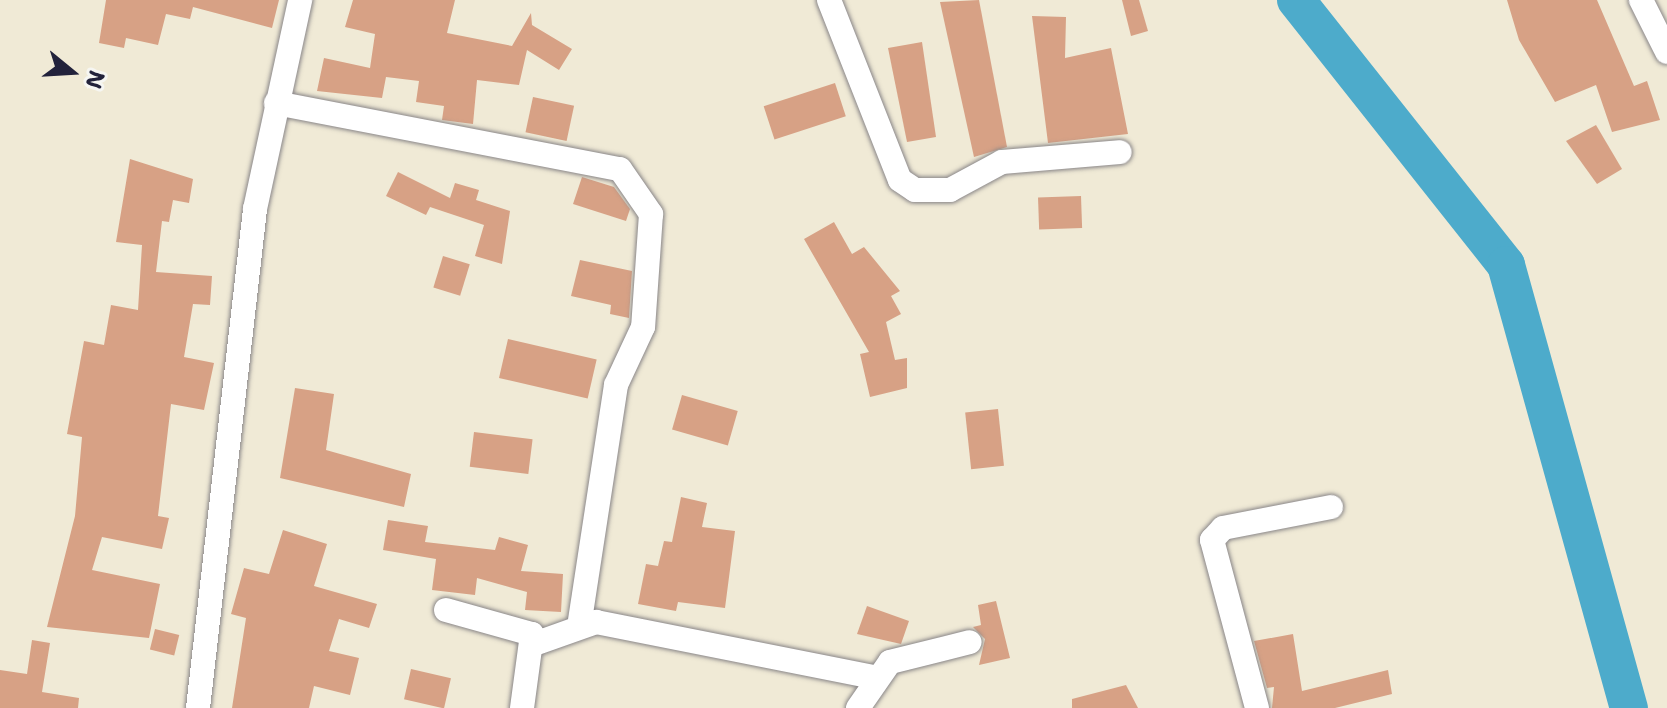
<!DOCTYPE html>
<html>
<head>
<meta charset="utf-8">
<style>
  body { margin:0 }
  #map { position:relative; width:1667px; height:708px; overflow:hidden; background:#f0ead6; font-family:"Shantell Sans",sans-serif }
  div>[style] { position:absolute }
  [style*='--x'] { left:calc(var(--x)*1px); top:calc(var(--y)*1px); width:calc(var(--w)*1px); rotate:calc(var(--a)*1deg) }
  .river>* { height:38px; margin:-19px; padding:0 19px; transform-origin:19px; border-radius:19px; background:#4dabcb }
  .building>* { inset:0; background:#d7a185; transform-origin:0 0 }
  .roads { filter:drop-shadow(0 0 2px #898688) drop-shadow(0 0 2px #898688) }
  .minor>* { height:24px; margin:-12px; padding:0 12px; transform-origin:12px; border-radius:12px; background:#fff }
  span { translate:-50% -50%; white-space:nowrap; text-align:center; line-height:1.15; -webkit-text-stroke:7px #f6f6f2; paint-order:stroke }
  .north { position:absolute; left:32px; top:32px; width:80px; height:80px; -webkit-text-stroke:6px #f6f6f2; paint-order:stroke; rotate:108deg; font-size:22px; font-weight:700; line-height:32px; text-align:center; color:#22223b }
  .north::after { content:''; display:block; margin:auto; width:28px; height:36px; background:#22223b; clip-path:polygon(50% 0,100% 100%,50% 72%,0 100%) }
</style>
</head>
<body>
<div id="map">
  <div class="river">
    <i style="--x:1296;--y:0;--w:338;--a:51.6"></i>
    <i style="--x:1506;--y:265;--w:460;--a:74.5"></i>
  </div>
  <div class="building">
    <i style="clip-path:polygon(106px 0,279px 0,272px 28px,193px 7px,190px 19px,166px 14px,158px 45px,126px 38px,124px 48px,99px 43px)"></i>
    <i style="clip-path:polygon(353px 0,455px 0,447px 33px,512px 46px,531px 13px,532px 25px,572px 49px,559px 70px,527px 50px,519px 85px,477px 80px,473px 124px,442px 120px,444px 106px,416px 102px,419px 81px,386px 77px,382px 98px,317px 91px,324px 58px,370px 68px,375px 34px,345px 27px)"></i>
    <i style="clip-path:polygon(979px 0,1007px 147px,974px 157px,940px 2px)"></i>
    <i style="clip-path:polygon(1122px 0,1139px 0,1148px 31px,1131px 36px)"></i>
    <i style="clip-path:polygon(1507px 0,1597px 0,1634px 86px,1647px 81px,1660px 120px,1612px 132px,1596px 85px,1555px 102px,1519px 40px)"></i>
    <i style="clip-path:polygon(1032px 16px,1066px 17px,1065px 58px,1111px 48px,1128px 134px,1048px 143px)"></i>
    <i style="clip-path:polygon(922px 42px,936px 137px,907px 142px,888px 48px)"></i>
    <i style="left:835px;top:83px;width:35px;height:75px;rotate:72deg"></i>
    <i style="left:533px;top:97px;width:42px;height:36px;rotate:12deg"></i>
    <i style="clip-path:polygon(1596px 125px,1622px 169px,1597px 184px,1566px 141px)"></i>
    <i style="clip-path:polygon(130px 159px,193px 179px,189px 203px,173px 200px,169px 222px,162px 221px,156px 272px,212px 276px,210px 305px,193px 304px,184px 357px,214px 363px,204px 410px,171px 404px,158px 516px,169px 518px,162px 549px,102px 537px,92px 570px,160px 584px,149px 638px,47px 627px,75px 516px,82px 437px,67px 434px,84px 341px,104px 345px,111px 305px,138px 310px,142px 245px,116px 242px)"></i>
    <i style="clip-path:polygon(398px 172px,450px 198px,455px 183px,479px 190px,476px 200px,510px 211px,502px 264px,475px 256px,484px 225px,430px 207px,426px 215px,386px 196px)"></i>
    <i style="clip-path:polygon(582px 177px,614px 187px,630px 209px,626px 221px,573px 204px)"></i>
    <i style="left:1081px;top:196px;width:32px;height:43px;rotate:88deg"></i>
    <i style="clip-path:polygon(834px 222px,852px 254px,864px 247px,900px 291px,891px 296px,901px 314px,886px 322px,895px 360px,907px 358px,907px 388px,870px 397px,860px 354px,869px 352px,804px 239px)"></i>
    <i style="left:443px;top:256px;width:28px;height:33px;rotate:17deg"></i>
    <i style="clip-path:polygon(580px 260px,632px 271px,629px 318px,610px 314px,611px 305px,571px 296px)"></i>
    <i style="left:508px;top:339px;width:91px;height:40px;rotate:13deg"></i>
    <i style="clip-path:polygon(295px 388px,334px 394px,326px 450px,411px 474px,404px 507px,280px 478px)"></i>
    <i style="left:682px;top:395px;width:58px;height:36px;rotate:16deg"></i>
    <i style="left:998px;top:409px;width:57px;height:33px;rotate:84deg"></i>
    <i style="left:474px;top:432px;width:59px;height:35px;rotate:7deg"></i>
    <i style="clip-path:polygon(681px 497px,707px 503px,702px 527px,735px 531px,725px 608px,678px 602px,676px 611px,638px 604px,646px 564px,658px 566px,664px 541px,672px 542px)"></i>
    <i style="clip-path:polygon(388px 520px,428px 526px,425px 542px,495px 550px,499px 537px,528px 545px,521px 571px,563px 574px,561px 612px,525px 610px,527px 592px,477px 578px,475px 595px,432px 590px,436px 559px,383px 550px)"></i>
    <i style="clip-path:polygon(283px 530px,327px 544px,314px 586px,377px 604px,369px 628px,339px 619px,329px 651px,359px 658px,350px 695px,314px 686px,309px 708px,232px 708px,246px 618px,231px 614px,244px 568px,269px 574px)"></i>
    <i style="clip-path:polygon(996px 601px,1010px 658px,979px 665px,985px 639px,973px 627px,981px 625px,978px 605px)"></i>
    <i style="clip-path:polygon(867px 606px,909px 621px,901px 644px,857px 634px)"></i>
    <i style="left:155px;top:629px;width:25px;height:21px;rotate:14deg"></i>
    <i style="clip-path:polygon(1293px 634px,1302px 691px,1388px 670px,1392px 694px,1335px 708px,1272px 708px,1274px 687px,1267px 688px,1254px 641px)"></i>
    <i style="clip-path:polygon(32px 640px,50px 643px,42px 692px,79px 698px,78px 708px,0 708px,0 670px,27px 674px)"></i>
    <i style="left:411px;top:669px;width:41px;height:31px;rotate:13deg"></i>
    <i style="clip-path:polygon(1126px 685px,1138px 708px,1072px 708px,1072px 699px)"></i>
  </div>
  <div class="roads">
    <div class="minor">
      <i style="--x:829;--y:0;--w:193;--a:68.5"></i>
      <i style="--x:900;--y:180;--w:18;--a:34"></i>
      <i style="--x:915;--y:190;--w:35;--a:0"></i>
      <i style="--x:950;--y:190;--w:59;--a:-28.3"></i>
      <i style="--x:1002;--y:162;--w:118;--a:-4.8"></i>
      <i style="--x:1641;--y:0;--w:58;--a:63.4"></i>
      <i style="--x:276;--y:103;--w:350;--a:10.9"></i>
      <i style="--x:620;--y:169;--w:55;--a:55.4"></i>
      <i style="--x:651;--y:214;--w:113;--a:94"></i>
      <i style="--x:643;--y:327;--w:64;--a:115"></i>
      <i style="--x:616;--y:385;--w:244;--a:98.7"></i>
      <i style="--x:446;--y:610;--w:89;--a:15.6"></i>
      <i style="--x:532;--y:634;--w:75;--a:97.7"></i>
      <i style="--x:537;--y:643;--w:63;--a:-19.6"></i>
      <i style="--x:596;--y:622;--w:284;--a:11.2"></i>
      <i style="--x:198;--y:708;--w:502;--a:-83.48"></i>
      <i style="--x:255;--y:209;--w:214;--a:-77.8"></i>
      <i style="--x:858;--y:708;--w:56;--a:-55.2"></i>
      <i style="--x:890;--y:662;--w:82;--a:-14"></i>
      <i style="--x:1257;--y:708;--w:174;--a:-105"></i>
      <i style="--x:1212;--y:540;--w:16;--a:-47"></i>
      <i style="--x:1223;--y:528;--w:110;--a:-11"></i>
    </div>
  </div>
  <div class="north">N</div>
</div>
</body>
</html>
